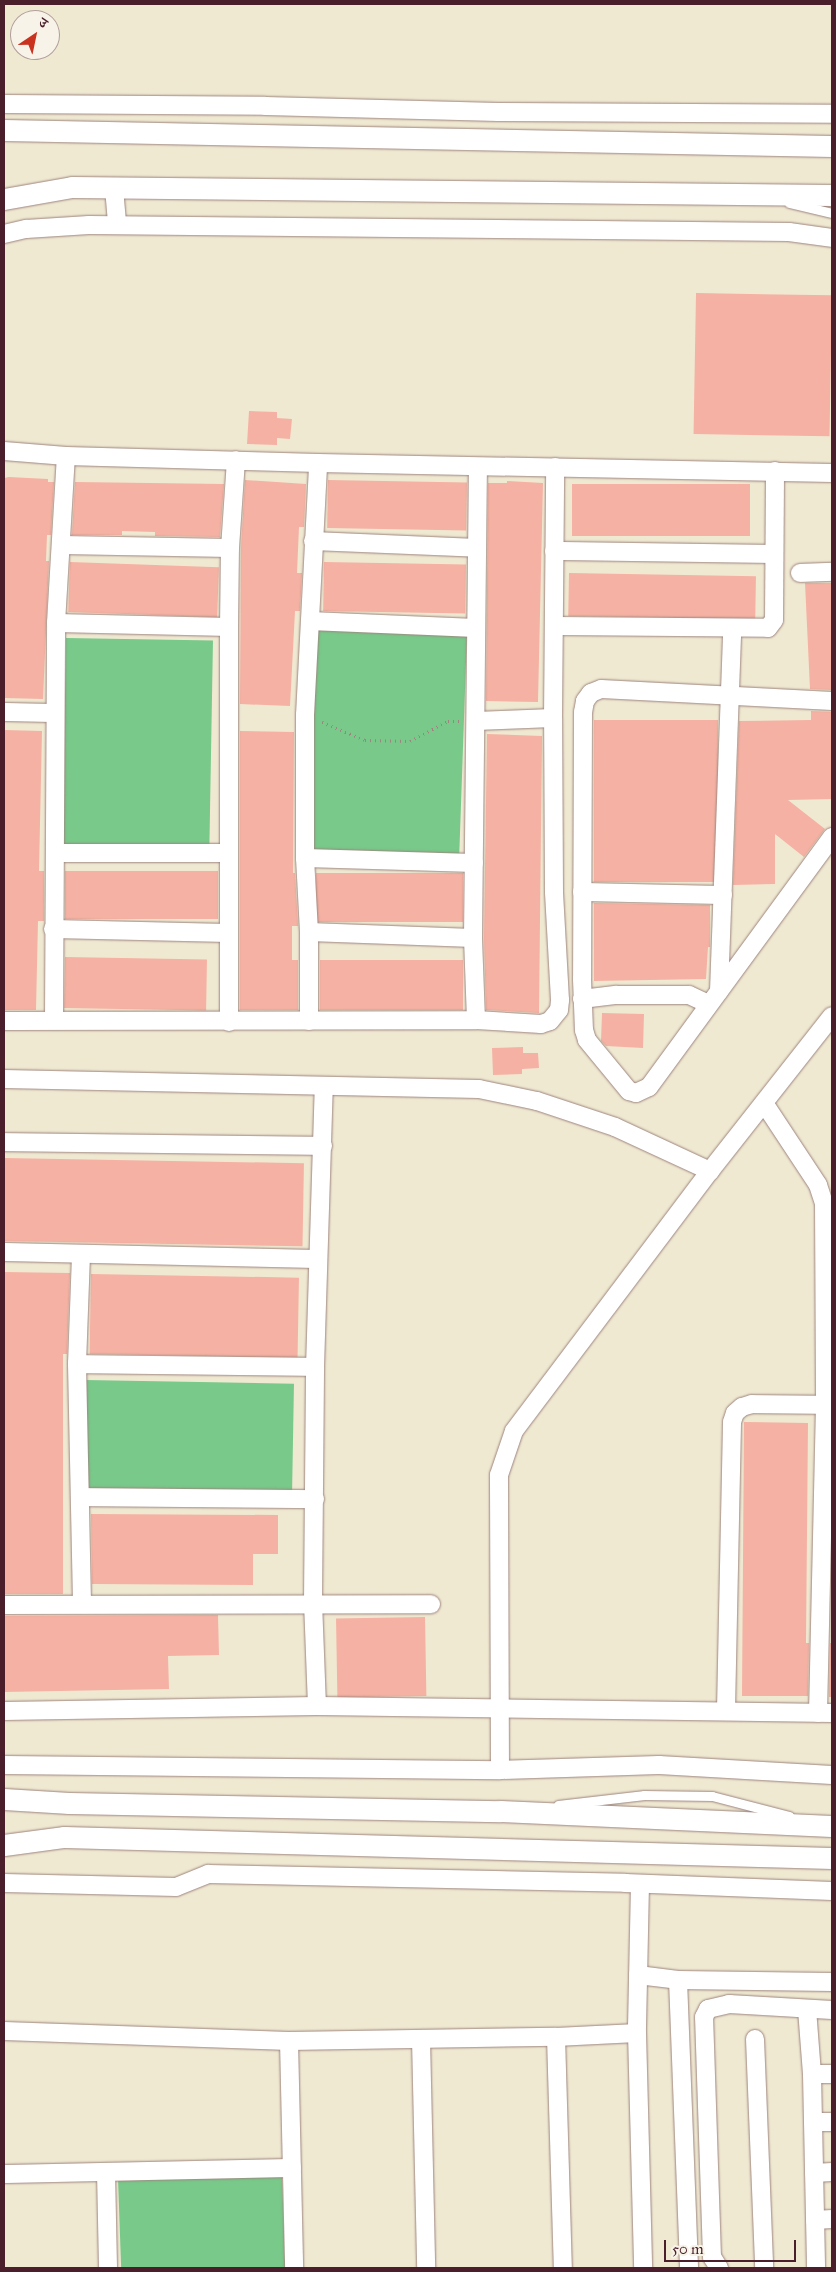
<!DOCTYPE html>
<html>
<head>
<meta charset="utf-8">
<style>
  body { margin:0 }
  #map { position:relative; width:836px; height:2272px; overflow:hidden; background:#f0e9d2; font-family:"IM FELL Great Primer","Noto Serif Devanagari",serif }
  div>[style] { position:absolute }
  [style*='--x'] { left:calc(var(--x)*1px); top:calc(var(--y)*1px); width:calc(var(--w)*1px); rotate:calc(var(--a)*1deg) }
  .green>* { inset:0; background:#78c98a; transform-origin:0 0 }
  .building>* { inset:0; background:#f5b1a3; transform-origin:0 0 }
  .path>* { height:3px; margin-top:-1.5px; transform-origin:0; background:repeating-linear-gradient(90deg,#9d847e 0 1px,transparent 0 5px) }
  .roads { filter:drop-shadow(0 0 1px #9d847e) drop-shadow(0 0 1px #9d847e) }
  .service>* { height:9px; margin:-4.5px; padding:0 4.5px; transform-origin:4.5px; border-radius:4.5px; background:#fff }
  .minor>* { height:18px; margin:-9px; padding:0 9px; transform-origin:9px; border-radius:9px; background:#fff }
  .tertiary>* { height:21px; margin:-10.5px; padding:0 10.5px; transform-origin:10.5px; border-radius:10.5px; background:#fff }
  span { translate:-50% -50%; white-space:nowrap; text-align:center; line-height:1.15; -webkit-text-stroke:5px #f7f3e8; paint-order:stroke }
  .frame { position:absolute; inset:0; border:5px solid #4a1f2b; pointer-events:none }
  .north { position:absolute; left:10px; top:10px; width:50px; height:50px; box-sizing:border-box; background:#f7f3e8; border:1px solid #b29e9c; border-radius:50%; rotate:34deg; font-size:14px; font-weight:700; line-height:20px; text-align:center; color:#4a1f2b }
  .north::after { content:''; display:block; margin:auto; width:18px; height:22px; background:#c8321e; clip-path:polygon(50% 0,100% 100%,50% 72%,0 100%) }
  .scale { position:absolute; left:664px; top:2240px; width:132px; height:22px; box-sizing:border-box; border:2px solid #4a1f2b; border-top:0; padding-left:6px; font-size:15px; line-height:18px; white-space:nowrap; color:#4a1f2b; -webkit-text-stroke:4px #f7f3e8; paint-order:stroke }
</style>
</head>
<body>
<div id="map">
  <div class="green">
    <i style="left:317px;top:630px;width:150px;height:225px;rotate:2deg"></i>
    <i style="left:66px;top:638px;width:147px;height:209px;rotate:1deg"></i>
    <i style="left:85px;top:1380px;width:209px;height:112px;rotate:1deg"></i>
    <i style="left:282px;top:2175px;width:93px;height:164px;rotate:88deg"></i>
  </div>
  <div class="building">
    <i style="left:696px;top:293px;width:136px;height:141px;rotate:1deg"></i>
    <i style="clip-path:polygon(249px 411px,277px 412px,277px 418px,292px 419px,290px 439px,277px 438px,277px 445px,247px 444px)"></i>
    <i style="clip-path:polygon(9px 477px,48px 479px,48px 482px,54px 482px,51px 535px,47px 535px,46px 561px,49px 561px,43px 699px,4px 698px,4px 478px)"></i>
    <i style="clip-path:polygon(245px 480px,306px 484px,304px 527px,299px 527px,297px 573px,302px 573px,300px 611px,295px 611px,290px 706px,240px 704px,241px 548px)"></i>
    <i style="left:328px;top:480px;width:139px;height:48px;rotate:1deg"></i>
    <i style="clip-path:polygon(507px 481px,543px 483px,538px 702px,486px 701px,488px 483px,507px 483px)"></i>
    <i style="clip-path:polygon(75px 482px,224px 484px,220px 537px,155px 536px,155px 532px,122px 531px,122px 535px,72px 535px)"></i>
    <i style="left:572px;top:484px;width:178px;height:52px"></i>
    <i style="left:70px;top:562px;width:149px;height:50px;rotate:2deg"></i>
    <i style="left:324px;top:562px;width:142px;height:49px;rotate:1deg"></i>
    <i style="left:569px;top:573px;width:187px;height:43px;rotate:1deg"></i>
    <i style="clip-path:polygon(805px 583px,832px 583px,832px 690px,810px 689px)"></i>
    <i style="clip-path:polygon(811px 711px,832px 712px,832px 799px,788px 800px,825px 829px,804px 857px,775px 834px,775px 884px,733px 885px,739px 721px,811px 720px)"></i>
    <i style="left:594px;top:720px;width:124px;height:162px"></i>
    <i style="clip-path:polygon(4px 730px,42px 731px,39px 871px,44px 871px,44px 921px,38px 921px,36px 1010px,4px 1010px)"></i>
    <i style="clip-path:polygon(240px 731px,294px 732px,293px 873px,295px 873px,298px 926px,292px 926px,292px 960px,298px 960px,298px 1010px,240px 1010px)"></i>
    <i style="clip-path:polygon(487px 734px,542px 736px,539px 1013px,486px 1010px,484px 938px)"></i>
    <i style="left:65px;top:871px;width:153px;height:48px"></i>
    <i style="left:316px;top:873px;width:147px;height:49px"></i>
    <i style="clip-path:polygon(594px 903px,710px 905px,710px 947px,708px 947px,706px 979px,594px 981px)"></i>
    <i style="left:65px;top:957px;width:142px;height:51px;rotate:1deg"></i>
    <i style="left:320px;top:960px;width:143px;height:50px"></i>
    <i style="clip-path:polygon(602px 1013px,644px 1014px,643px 1048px,606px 1046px,601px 1041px)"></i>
    <i style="clip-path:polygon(523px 1047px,523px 1053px,538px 1053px,539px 1068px,522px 1069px,522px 1074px,493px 1075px,492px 1048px)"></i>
    <i style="left:4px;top:1158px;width:300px;height:83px;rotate:1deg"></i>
    <i style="clip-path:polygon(4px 1272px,70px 1273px,67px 1354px,63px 1354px,63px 1594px,4px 1594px)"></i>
    <i style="left:91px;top:1274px;width:208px;height:80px;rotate:1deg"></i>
    <i style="clip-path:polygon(744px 1422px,808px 1423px,806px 1643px,809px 1643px,808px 1696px,742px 1696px)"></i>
    <i style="clip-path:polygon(91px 1514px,278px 1515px,278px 1554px,253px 1554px,253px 1585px,92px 1584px)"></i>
    <i style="clip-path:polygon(218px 1615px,219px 1655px,168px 1656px,169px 1689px,4px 1692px,4px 1616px)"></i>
    <i style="left:425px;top:1617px;width:79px;height:89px;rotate:89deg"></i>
    <i style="clip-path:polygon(830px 1643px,832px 1643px,832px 1697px,829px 1697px)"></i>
  </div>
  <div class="path">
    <i style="--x:322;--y:722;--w:47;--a:22.7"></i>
    <i style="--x:365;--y:740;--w:45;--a:1.3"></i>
    <i style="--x:410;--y:741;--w:43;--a:-27.8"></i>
    <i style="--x:448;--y:721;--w:12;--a:0"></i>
  </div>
  <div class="roads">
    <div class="service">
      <i style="--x:789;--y:203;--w:44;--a:13.1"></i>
      <i style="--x:558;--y:1805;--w:87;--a:-6.6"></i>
      <i style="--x:644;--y:1795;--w:68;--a:0.8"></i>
      <i style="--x:712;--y:1796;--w:80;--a:14.6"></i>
    </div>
    <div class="minor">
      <i style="--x:4;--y:104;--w:261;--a:0.4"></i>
      <i style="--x:265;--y:106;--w:233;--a:1.5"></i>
      <i style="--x:498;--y:112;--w:334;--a:0.3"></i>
      <i style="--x:114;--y:188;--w:37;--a:85"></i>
      <i style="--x:4;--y:234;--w:23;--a:-13"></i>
      <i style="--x:26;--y:229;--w:63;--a:-3.6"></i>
      <i style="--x:89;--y:225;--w:700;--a:0.57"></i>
      <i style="--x:789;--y:232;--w:43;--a:7.9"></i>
      <i style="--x:4;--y:451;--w:62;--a:4.6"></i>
      <i style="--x:66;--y:456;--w:252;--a:1.6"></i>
      <i style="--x:318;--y:463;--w:514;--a:1.11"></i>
      <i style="--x:313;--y:541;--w:164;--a:2.4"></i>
      <i style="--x:62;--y:545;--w:168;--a:1"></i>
      <i style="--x:554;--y:551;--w:220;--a:0.8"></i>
      <i style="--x:800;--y:573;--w:32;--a:-2"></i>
      <i style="--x:310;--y:621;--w:166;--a:2.4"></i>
      <i style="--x:56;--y:623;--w:173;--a:1.3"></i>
      <i style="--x:555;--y:626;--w:213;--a:0.5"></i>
      <i style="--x:768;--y:628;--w:10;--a:-53"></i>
      <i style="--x:774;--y:620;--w:149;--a:-89.6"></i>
      <i style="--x:832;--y:701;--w:231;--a:-177"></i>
      <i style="--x:601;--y:689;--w:11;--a:158"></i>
      <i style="--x:591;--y:693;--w:10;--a:127"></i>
      <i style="--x:585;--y:701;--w:11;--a:100"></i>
      <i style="--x:583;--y:712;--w:267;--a:90.2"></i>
      <i style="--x:582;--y:979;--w:51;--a:87.8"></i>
      <i style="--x:584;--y:1030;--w:10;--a:73"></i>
      <i style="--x:587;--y:1040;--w:66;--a:50.5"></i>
      <i style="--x:629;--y:1091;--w:7;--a:16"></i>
      <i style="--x:636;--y:1093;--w:14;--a:-25"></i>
      <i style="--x:649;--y:1087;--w:310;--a:-53.8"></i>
      <i style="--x:4;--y:712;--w:50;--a:1.1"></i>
      <i style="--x:476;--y:721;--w:77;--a:-2.2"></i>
      <i style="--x:55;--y:853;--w:173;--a:0"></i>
      <i style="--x:305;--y:858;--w:169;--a:1.7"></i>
      <i style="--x:582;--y:892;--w:141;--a:1.2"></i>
      <i style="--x:53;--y:929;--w:175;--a:1.3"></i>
      <i style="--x:309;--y:932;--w:164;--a:2.1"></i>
      <i style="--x:719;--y:991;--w:362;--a:-87.9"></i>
      <i style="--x:582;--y:999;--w:35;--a:-7"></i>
      <i style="--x:617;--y:995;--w:72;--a:0"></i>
      <i style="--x:689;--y:995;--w:21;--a:25"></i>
      <i style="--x:54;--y:1020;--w:397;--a:-89.7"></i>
      <i style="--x:56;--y:623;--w:167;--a:-86.6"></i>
      <i style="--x:476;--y:1020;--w:82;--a:-92.1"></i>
      <i style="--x:473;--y:938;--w:471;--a:-89.4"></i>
      <i style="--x:4;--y:1021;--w:472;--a:-0.1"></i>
      <i style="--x:476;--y:1020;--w:65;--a:3.5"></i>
      <i style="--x:541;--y:1024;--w:9;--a:-18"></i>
      <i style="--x:550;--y:1021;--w:14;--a:-51"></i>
      <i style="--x:559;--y:1010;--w:10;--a:-84"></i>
      <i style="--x:560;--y:1000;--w:108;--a:-93.2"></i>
      <i style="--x:554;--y:892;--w:174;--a:-90.3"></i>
      <i style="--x:553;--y:718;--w:251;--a:-89.5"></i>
      <i style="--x:309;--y:1021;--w:89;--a:-90"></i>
      <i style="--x:309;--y:932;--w:74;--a:-93.1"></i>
      <i style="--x:305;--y:858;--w:143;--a:-90"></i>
      <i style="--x:305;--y:715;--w:252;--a:-87"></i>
      <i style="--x:229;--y:1022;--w:395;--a:-90"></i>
      <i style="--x:229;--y:627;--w:79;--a:-89.3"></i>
      <i style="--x:230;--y:548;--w:88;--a:-86.1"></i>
      <i style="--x:4;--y:1079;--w:475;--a:1.2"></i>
      <i style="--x:479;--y:1089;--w:59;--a:11.7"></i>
      <i style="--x:537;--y:1101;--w:82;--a:18.4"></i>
      <i style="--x:615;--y:1127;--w:105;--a:24.9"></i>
      <i style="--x:764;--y:1103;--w:98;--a:56.6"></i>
      <i style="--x:818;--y:1185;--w:19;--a:72"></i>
      <i style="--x:824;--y:1203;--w:202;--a:89.7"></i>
      <i style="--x:825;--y:1405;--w:308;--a:91.3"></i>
      <i style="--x:4;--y:1142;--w:319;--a:0.7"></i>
      <i style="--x:4;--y:1252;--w:314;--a:1.3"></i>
      <i style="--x:81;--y:1255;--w:109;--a:92.1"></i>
      <i style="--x:77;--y:1364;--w:239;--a:88.8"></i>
      <i style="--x:77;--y:1364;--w:238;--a:0.7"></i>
      <i style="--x:80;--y:1497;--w:235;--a:0.5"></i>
      <i style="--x:4;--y:1605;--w:427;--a:-0.1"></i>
      <i style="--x:317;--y:1706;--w:104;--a:-92.2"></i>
      <i style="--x:313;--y:1602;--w:235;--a:-89.5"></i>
      <i style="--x:315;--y:1367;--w:281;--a:-88.2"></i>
      <i style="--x:726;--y:1710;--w:288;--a:-88.8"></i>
      <i style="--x:732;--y:1422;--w:9;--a:-72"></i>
      <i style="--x:735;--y:1413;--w:9;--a:-41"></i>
      <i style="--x:742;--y:1407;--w:10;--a:-17"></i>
      <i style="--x:752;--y:1404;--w:80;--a:0.7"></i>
      <i style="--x:4;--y:1711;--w:313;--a:-0.9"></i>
      <i style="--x:317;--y:1706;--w:515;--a:0.78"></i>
      <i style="--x:4;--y:1765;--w:496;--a:0.6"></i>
      <i style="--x:500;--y:1770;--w:159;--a:-1.8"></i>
      <i style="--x:659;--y:1765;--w:173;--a:3.3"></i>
      <i style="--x:500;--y:1770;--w:295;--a:-90.2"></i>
      <i style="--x:499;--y:1475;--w:46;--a:-71.2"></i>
      <i style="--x:514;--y:1431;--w:326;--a:-53"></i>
      <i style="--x:710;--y:1171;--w:197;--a:-51.8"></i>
      <i style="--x:4;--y:1883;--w:172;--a:1.3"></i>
      <i style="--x:176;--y:1887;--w:35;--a:-22"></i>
      <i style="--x:208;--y:1874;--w:417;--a:1.2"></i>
      <i style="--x:625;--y:1883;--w:207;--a:2.2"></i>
      <i style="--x:640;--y:1884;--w:149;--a:91.2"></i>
      <i style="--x:637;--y:2033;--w:235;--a:88.5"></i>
      <i style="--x:638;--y:1975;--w:40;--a:7.1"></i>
      <i style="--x:678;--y:1980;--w:154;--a:0.7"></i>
      <i style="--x:678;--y:1980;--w:288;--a:87.8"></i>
      <i style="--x:807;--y:2009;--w:65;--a:85.6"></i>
      <i style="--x:812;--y:2074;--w:194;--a:88.8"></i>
      <i style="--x:4;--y:2031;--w:285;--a:2"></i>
      <i style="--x:289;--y:2041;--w:267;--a:-0.9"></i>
      <i style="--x:556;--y:2037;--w:81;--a:-2.8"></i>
      <i style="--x:556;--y:2037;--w:231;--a:88.3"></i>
      <i style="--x:421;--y:2039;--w:229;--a:88.7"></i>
      <i style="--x:755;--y:2039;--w:229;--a:87.7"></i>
      <i style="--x:289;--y:2041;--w:227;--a:88.7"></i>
      <i style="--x:812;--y:2074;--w:20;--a:0"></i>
      <i style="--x:813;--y:2122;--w:19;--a:0"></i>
      <i style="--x:106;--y:2172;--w:96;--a:88.8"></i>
      <i style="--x:814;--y:2173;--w:18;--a:-3"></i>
      <i style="--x:4;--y:2174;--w:288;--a:-1.2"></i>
      <i style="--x:815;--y:2220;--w:17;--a:-3"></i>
      <i style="--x:719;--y:2268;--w:13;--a:-122"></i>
      <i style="--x:712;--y:2257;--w:240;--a:-91.9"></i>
      <i style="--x:704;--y:2017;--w:9;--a:-63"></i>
      <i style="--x:708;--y:2009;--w:22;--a:-13"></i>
      <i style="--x:729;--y:2004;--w:103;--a:3.3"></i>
    </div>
    <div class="tertiary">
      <i style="--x:4;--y:130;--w:828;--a:1.11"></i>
      <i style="--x:4;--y:199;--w:69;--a:-10"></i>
      <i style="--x:72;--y:187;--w:760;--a:0.6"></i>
      <i style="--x:4;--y:1799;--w:65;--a:3.5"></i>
      <i style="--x:69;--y:1803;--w:431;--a:1.1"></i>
      <i style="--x:500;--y:1811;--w:332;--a:2.6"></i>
      <i style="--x:4;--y:1845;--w:61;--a:-7.6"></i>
      <i style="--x:64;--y:1837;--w:768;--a:1.57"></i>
    </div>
  </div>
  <div class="frame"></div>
  <div class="north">उ</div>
  <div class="scale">50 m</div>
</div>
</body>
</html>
